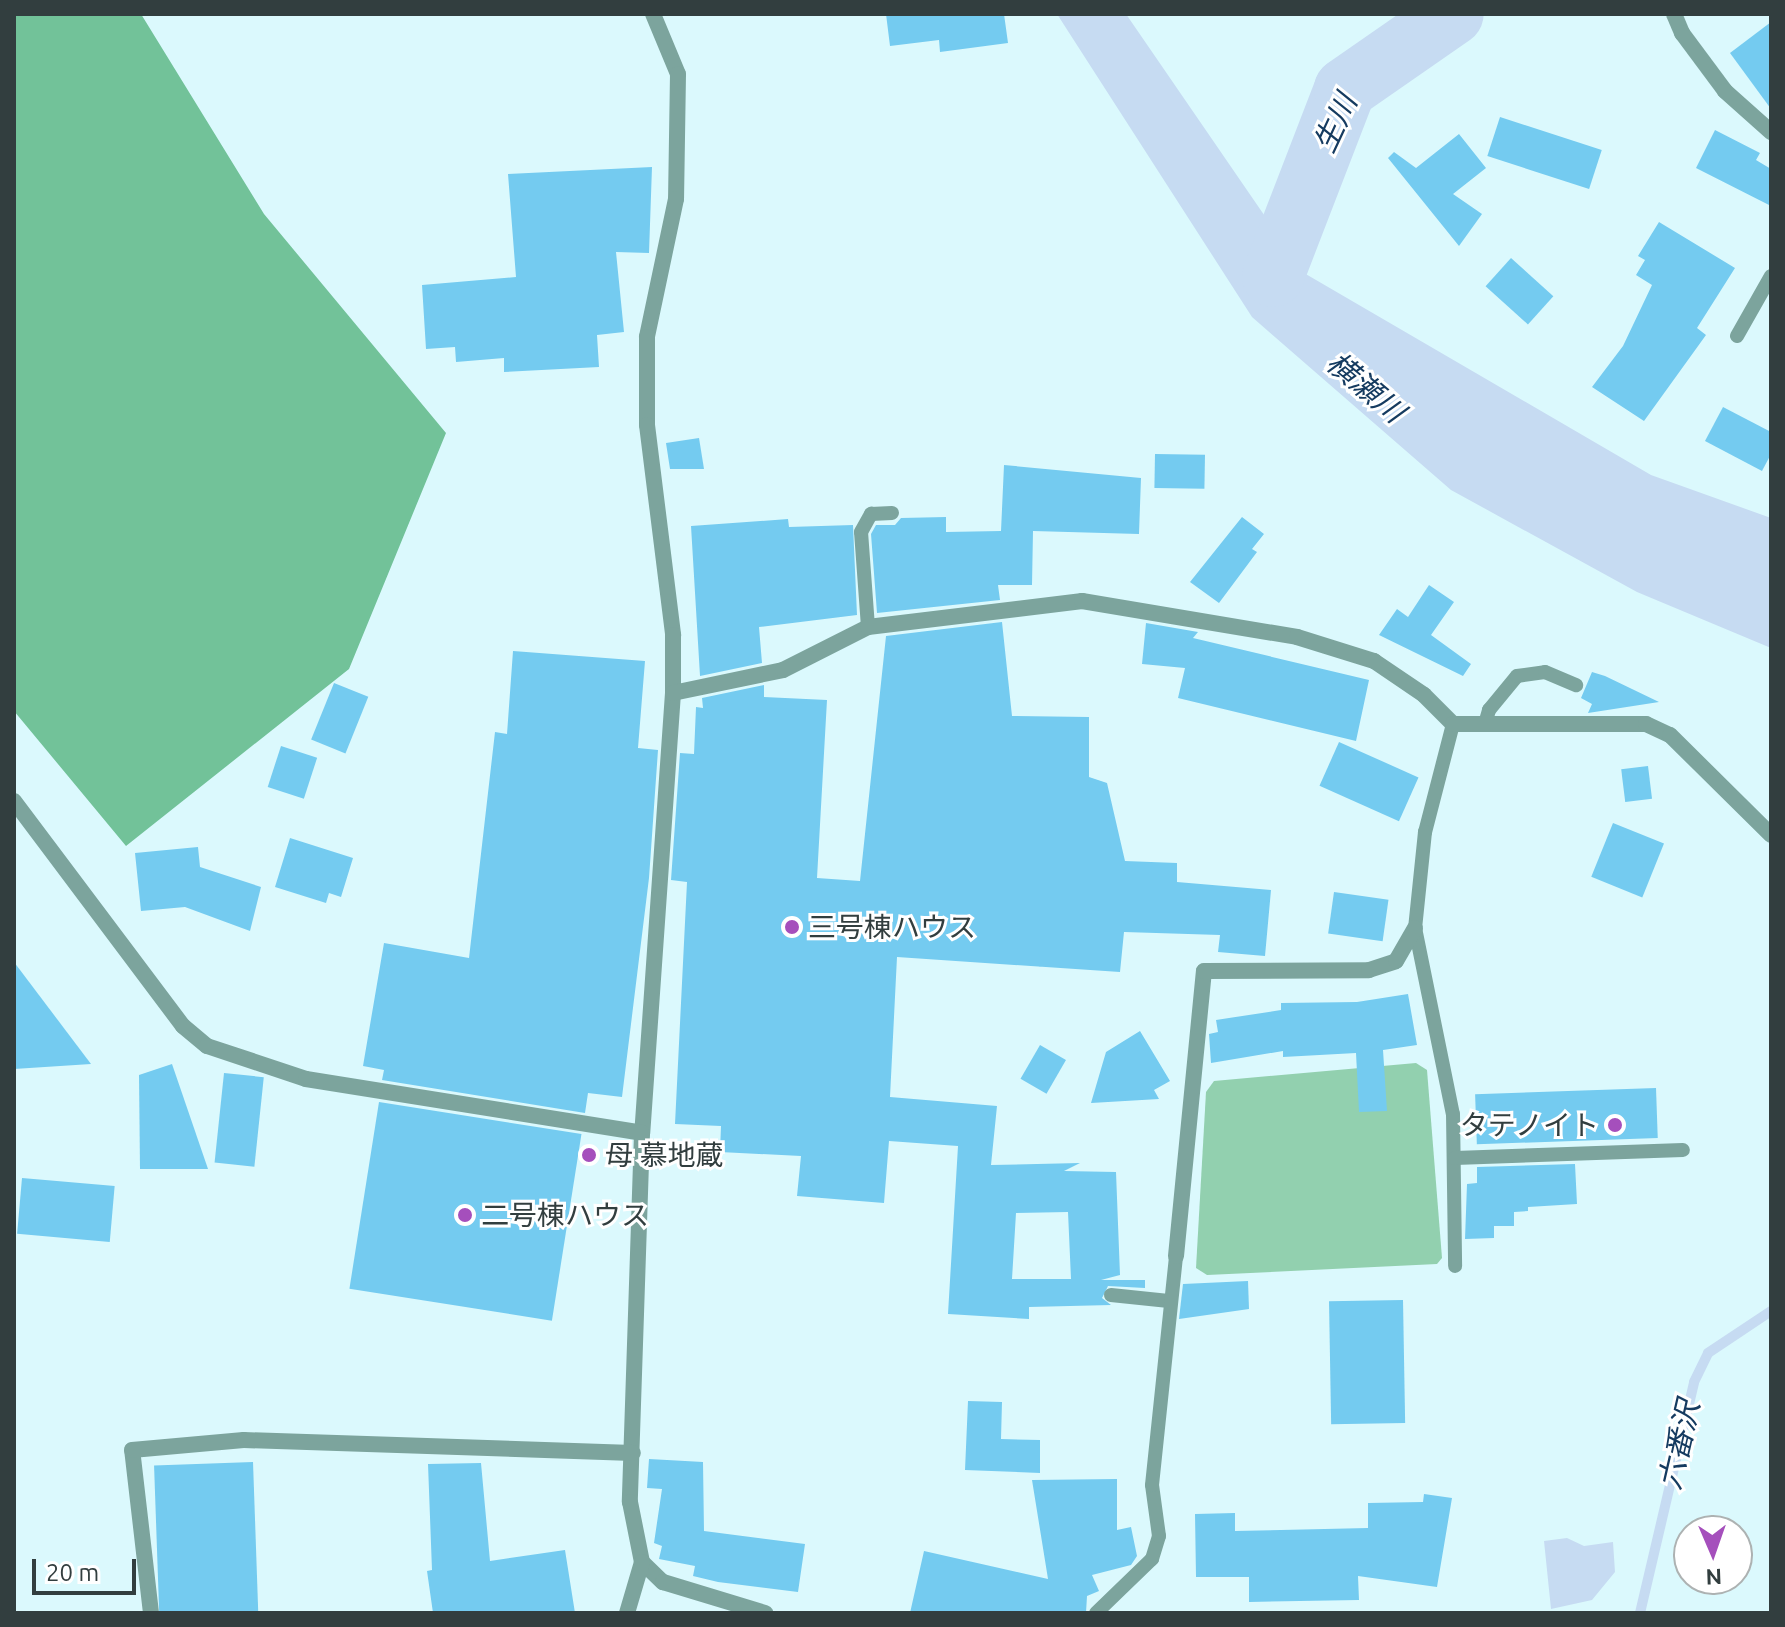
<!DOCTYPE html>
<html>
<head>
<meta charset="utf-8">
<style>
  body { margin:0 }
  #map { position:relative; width:1785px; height:1627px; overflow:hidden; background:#dbf9fd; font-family:Ubuntu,"Noto Sans JP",sans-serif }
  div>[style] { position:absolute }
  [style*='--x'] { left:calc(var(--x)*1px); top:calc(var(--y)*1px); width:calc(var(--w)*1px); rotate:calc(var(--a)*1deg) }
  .green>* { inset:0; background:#92d0af }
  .forest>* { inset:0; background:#72c299 }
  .water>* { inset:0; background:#c6dbf2 }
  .stream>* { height:10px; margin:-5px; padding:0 5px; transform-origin:5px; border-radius:5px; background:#c6dbf2 }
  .river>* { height:62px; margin:-31px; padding:0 31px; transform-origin:31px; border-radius:31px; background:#c6dbf2 }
  .building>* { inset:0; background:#74cbf0; transform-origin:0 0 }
  .lane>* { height:14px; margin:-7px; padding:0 7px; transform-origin:7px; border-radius:7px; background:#7ca49d }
  .street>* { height:16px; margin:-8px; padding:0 8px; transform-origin:8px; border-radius:8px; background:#7ca49d }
  .dots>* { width:22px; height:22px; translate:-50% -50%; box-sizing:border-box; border:4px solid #fff; border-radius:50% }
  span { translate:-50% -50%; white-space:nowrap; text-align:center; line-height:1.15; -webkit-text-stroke:6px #fff; paint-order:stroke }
  .poi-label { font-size:28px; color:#323e3f }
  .left { translate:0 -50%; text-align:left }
  .right { translate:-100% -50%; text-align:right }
  .water-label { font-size:30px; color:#153b60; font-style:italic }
  .frame { position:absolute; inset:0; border:16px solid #323e3f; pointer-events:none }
  .north { position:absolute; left:1673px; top:1515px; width:80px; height:80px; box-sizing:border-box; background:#fff; border:2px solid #adb2b2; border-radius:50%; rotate:178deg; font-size:22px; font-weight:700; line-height:32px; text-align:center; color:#323e3f }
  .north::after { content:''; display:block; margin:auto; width:28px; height:36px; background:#a54fbc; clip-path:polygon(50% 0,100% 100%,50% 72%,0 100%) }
  .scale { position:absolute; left:32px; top:1559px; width:104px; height:36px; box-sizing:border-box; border:4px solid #323e3f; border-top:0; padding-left:10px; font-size:24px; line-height:28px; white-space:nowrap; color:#323e3f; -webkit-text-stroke:6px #fff; paint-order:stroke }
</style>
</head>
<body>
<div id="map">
  <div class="green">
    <i style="clip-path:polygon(1416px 1063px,1427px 1070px,1442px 1258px,1437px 1264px,1207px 1275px,1196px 1268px,1206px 1092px,1214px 1081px)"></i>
  </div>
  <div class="forest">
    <i style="clip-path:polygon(14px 14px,141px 14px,264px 214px,446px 433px,349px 669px,126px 846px,14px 711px)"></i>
  </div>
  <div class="water">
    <i style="clip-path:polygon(1057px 14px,1126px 14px,1304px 273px,1651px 475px,1771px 518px,1771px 648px,1637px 592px,1451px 490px,1252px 317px)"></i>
    <i style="clip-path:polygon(1567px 1538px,1584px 1546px,1613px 1542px,1615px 1572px,1592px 1600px,1551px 1609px,1544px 1541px)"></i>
  </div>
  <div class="stream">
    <i style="--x:1640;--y:1613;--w:237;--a:-76.8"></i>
    <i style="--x:1694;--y:1382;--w:32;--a:-64"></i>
    <i style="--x:1708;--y:1353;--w:76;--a:-33.7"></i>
  </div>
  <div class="river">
    <i style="--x:1273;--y:276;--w:200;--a:-68.9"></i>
    <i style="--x:1345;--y:89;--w:131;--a:-34.8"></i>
  </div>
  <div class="building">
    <i style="clip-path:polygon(886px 14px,1004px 14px,1008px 43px,940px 52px,939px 40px,890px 46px)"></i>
    <i style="clip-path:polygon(1771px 22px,1771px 109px,1730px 53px)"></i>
    <i style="left:1500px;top:117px;width:107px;height:41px;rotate:18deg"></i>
    <i style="clip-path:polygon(1715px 130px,1760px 153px,1756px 160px,1771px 169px,1771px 206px,1696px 168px)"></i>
    <i style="clip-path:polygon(1459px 134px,1486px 168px,1453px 194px,1482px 214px,1459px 246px,1388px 158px,1394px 152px,1416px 168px)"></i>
    <i style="clip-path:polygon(652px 167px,649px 253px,616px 252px,624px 332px,597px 335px,599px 367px,504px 372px,504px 358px,456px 362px,455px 347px,426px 349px,422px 285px,516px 277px,508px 174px)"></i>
    <i style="clip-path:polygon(1659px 222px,1735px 268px,1697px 328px,1706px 335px,1644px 421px,1592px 387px,1623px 346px,1652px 285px,1636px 275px,1645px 260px,1638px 256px)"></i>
    <i style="left:1511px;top:258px;width:57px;height:38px;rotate:42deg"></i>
    <i style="clip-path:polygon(1723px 407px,1771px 432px,1771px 454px,1762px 471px,1705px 441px)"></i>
    <i style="clip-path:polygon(699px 438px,704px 469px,670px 469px,666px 443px)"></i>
    <i style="left:1155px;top:454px;width:50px;height:34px;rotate:1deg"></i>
    <i style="clip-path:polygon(1004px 465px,1141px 478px,1139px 534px,1033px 531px,1032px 585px,998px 585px,1000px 600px,877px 613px,871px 534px,876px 525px,895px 525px,901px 518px,946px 517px,946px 532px,1001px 531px)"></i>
    <i style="clip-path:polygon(1242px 517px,1264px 534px,1252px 549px,1257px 552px,1219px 603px,1190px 582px)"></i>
    <i style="clip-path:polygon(788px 519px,789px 527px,853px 525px,857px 615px,759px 627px,762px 663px,700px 676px,691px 526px)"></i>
    <i style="clip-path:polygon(1429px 585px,1454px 602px,1431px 635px,1471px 664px,1463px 676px,1379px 635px,1397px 609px,1408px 617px)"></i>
    <i style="clip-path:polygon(evenodd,1002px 622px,1012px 716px,1089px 717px,1089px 777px,1107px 783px,1125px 861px,1177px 863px,1177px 882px,1271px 890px,1265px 956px,1218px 952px,1220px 935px,1124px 932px,1120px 972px,897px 957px,890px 1097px,997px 1106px,991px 1165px,1080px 1163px,1064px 1171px,1116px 1172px,1120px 1275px,1101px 1280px,1145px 1280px,1145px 1288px,1108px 1286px,1102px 1298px,1111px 1305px,1029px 1307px,1029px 1319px,948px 1314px,958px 1146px,889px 1141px,884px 1203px,797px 1196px,801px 1156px,720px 1152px,721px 1126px,675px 1124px,687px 882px,671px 880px,680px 753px,694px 754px,696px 707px,703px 708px,702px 698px,764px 685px,764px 697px,827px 700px,817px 878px,860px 881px,886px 636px,1002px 622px,1068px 1212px,1071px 1279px,1012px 1279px,1016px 1213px,1068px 1212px)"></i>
    <i style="clip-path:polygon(1146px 623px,1198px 632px,1193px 638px,1369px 680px,1356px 741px,1178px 698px,1185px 668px,1142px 664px)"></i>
    <i style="clip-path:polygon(513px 651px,645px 661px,638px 748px,658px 750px,649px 878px,622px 1097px,588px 1093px,585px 1113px,382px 1080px,384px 1070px,363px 1066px,384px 943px,469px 958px,495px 732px,507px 734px)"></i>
    <i style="clip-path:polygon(1592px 672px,1605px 676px,1659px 702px,1588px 713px,1592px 704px,1581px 698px)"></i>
    <i style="left:334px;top:683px;width:37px;height:61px;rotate:22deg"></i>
    <i style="left:1339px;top:742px;width:87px;height:48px;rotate:24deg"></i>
    <i style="left:281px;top:746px;width:38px;height:43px;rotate:18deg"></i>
    <i style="left:1648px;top:766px;width:33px;height:27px;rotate:83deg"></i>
    <i style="left:1613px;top:823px;width:55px;height:58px;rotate:22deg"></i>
    <i style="clip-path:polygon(290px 838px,353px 858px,341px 897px,329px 893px,326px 903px,275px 887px)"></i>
    <i style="clip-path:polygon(198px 847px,200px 867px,261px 887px,250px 931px,185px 907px,141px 911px,135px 853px)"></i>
    <i style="left:1334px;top:892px;width:55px;height:42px;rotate:8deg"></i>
    <i style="clip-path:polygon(14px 962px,91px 1064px,14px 1069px)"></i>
    <i style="clip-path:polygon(1408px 994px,1417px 1045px,1383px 1050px,1387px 1111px,1359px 1112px,1356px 1053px,1283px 1057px,1283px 1051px,1211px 1063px,1209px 1034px,1218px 1032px,1216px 1020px,1281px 1010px,1281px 1003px,1357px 1002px)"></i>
    <i style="clip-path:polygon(1140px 1031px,1170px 1081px,1154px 1090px,1159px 1099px,1091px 1103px,1106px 1052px)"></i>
    <i style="left:1040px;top:1045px;width:30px;height:39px;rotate:30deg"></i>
    <i style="clip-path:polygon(172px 1064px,208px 1169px,140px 1169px,139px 1075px)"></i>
    <i style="left:224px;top:1073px;width:40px;height:90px;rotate:6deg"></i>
    <i style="left:1656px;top:1088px;width:50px;height:181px;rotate:88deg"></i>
    <i style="left:379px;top:1102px;width:205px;height:189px;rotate:9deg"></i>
    <i style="clip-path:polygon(1575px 1164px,1577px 1204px,1528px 1207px,1528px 1211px,1514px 1212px,1514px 1226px,1494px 1226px,1494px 1238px,1465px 1239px,1467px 1184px,1477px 1183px,1477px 1167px)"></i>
    <i style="left:22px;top:1178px;width:93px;height:56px;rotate:5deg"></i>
    <i style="clip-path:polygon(1248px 1281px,1249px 1309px,1179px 1319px,1183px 1284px)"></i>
    <i style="left:1403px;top:1300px;width:123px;height:74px;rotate:89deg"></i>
    <i style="clip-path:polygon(968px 1401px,1002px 1402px,1001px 1439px,1040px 1440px,1040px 1473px,965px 1470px)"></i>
    <i style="clip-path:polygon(649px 1459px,703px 1462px,704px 1531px,805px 1544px,798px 1592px,718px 1582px,693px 1576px,695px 1566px,659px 1559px,662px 1546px,654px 1543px,662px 1489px,647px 1488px)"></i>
    <i style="left:253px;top:1462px;width:151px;height:99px;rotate:88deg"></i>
    <i style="clip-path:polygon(481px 1463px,490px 1561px,565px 1550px,575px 1613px,433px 1613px,427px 1571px,432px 1570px,428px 1464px)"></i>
    <i style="clip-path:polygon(1117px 1479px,1117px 1530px,1131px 1527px,1137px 1556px,1131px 1565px,1092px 1575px,1099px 1591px,1087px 1596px,1086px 1613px,910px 1613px,924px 1551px,1048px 1579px,1032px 1480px)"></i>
    <i style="clip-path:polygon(1424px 1494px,1452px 1498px,1437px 1587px,1358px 1576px,1359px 1600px,1249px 1602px,1249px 1577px,1196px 1577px,1195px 1514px,1235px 1513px,1235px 1531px,1368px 1528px,1368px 1503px,1423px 1502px)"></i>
  </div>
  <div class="lane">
    <i style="--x:1737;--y:336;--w:69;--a:-60.5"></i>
    <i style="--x:868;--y:627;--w:95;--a:-94.2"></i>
    <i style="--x:861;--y:532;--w:21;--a:-61"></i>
    <i style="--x:871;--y:514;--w:21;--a:-3"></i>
    <i style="--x:1453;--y:724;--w:112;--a:104.5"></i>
    <i style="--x:1425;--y:832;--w:97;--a:95.9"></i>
    <i style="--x:1415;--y:928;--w:190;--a:78.5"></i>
    <i style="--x:1453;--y:1114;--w:152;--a:89.2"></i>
    <i style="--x:1485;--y:724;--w:15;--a:-74"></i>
    <i style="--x:1489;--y:710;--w:44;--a:-50.5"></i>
    <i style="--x:1517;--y:676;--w:28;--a:-8"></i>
    <i style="--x:1545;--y:672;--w:34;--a:23"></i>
    <i style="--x:1455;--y:1158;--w:228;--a:-2"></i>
    <i style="--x:1111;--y:1295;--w:58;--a:5.9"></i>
    <i style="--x:1096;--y:1613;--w:78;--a:-44"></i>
    <i style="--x:1152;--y:1559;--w:24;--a:-73"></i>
    <i style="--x:1159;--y:1536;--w:51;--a:-97.8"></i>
    <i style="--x:1152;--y:1485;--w:230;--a:-84"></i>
  </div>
  <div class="street">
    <i style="--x:653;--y:14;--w:65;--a:67.4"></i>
    <i style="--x:678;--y:74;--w:125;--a:90.9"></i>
    <i style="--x:676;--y:199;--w:141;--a:101.9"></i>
    <i style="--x:647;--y:337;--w:88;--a:90"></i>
    <i style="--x:647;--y:425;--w:212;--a:82.9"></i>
    <i style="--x:673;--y:635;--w:58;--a:90"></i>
    <i style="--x:673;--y:693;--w:441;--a:94"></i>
    <i style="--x:642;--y:1133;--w:369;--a:91.9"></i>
    <i style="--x:630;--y:1502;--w:61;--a:78.7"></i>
    <i style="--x:642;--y:1562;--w:29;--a:44"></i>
    <i style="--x:663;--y:1582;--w:107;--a:16.9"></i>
    <i style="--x:1674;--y:14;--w:21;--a:67"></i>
    <i style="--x:1682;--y:33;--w:72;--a:53.4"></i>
    <i style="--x:1725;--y:91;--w:62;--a:41.7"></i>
    <i style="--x:673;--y:693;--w:112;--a:-11.8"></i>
    <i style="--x:783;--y:670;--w:95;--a:-26.8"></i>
    <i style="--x:868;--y:627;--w:216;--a:-6.9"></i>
    <i style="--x:1082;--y:601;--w:218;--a:9.5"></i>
    <i style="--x:1297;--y:637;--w:81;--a:17.3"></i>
    <i style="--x:1374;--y:661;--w:60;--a:34.2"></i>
    <i style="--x:1424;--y:695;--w:41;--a:45"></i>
    <i style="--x:1453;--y:724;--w:193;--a:0"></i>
    <i style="--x:1646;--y:724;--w:26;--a:25"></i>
    <i style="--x:1670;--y:735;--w:142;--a:44.7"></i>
    <i style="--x:14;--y:801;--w:281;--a:53.1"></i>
    <i style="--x:183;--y:1026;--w:31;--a:40"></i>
    <i style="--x:207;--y:1046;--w:104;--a:18.4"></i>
    <i style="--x:306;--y:1079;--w:340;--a:9.1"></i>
    <i style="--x:1176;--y:1256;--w:286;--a:-84.4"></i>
    <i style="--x:1204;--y:971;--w:165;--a:-0.3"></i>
    <i style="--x:1369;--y:970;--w:28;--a:-18"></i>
    <i style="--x:1396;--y:961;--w:38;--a:-60"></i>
    <i style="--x:151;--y:1613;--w:164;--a:-96.6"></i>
    <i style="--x:132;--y:1450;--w:112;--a:-5.1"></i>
    <i style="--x:244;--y:1440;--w:389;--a:1.9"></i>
    <i style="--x:627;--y:1613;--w:53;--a:-73.6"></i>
  </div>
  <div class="dots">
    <i style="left:792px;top:927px;background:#a54fbc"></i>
    <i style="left:1615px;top:1125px;background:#a54fbc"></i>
    <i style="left:589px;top:1155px;background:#a54fbc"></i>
    <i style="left:465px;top:1215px;background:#a54fbc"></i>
  </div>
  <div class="poi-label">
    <span class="left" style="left:808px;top:927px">三号棟ハウス</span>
    <span class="right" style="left:1599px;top:1125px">タテノイト</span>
    <span class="left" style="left:605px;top:1155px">母 慕地蔵</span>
    <span class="left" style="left:481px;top:1215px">二号棟ハウス</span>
  </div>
  <div class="water-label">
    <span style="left:1335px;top:123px;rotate:-65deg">生川</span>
    <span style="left:1366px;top:387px;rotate:40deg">横瀬川</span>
    <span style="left:1679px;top:1445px;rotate:-77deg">六番沢</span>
  </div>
  <div class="frame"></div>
  <div class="north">N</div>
  <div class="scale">20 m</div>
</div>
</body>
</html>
